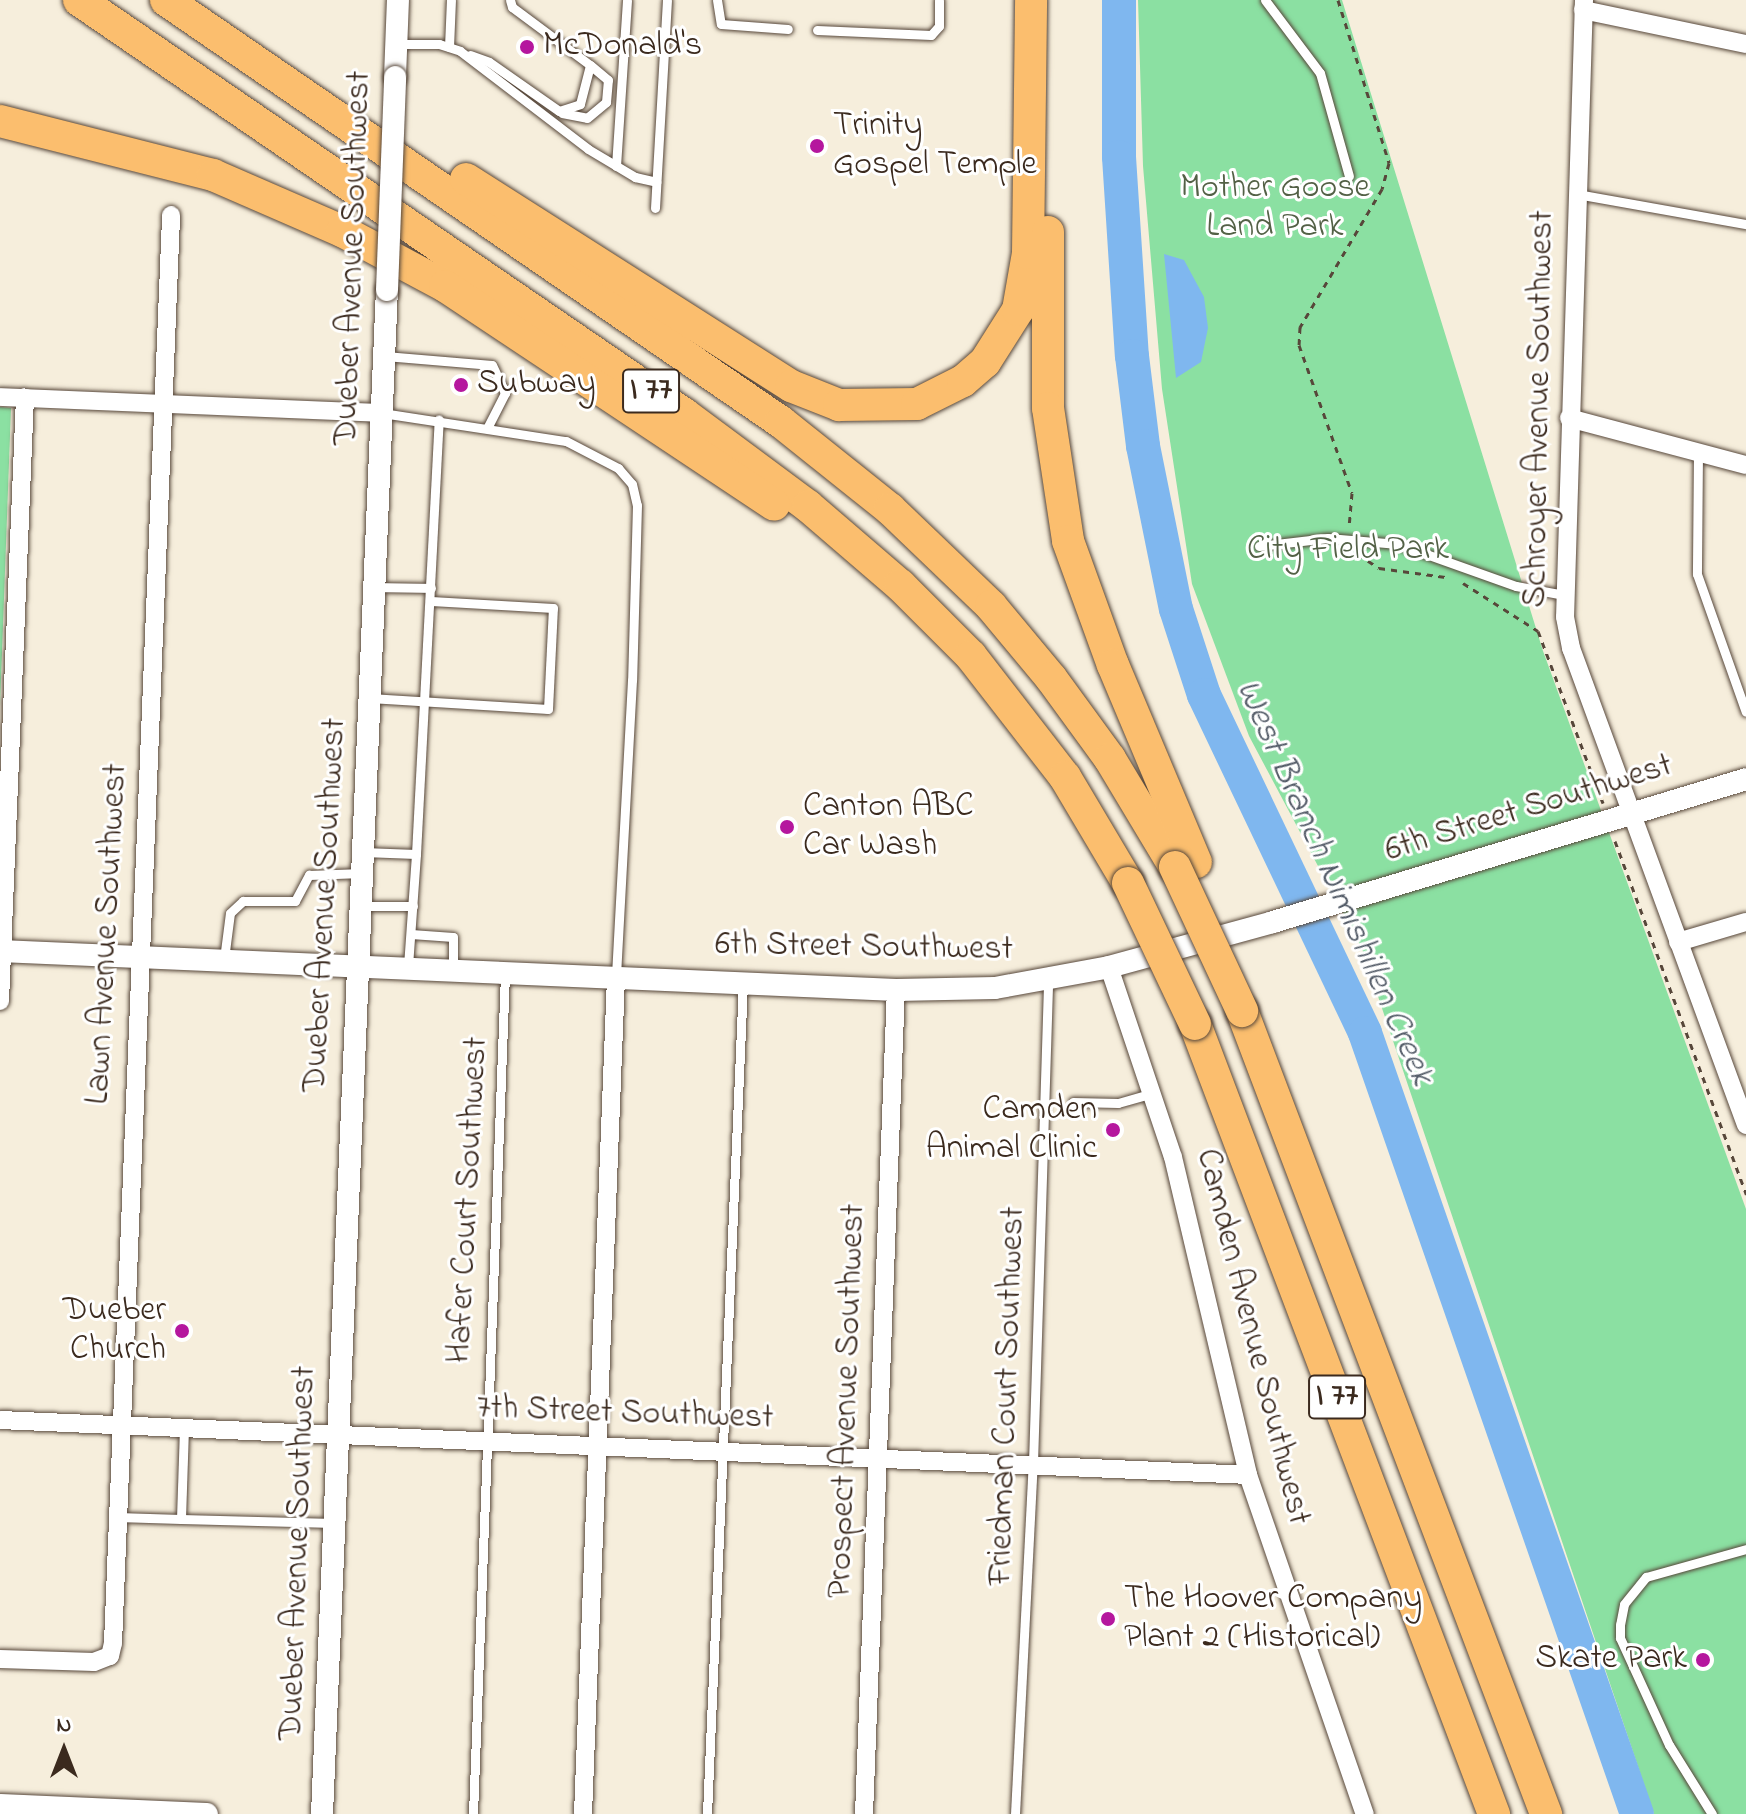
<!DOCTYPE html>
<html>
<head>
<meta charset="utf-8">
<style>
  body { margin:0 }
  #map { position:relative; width:1746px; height:1814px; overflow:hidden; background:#f6eedc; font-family:"Indie Flower",sans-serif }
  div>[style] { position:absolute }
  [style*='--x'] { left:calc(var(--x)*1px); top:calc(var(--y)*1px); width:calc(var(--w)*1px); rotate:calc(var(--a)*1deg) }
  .green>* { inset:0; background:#8be0a2 }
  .water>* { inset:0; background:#7fb7ef }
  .river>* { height:34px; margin:-17px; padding:0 17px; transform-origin:17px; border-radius:17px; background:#7fb7ef }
  .path>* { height:3px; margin-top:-1.5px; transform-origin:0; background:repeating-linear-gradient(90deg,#57473a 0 6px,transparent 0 12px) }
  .roads { filter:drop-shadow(0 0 2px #57473a) drop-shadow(0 0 2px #57473a) }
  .service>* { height:9px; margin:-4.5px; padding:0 4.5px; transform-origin:4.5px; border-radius:4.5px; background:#fff }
  .minor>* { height:18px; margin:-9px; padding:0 9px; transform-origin:9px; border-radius:9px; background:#fff }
  .tertiary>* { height:22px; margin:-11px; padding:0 11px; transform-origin:11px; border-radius:11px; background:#fff }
  .motorway>* { height:32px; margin:-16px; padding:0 16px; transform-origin:16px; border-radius:16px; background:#fbbe6e }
  .bridges { filter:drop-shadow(0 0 2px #57473a) drop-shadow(0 0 2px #57473a) }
  .tertiary-bridge>* { height:22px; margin:-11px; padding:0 11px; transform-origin:11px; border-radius:11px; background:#fff }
  .motorway-bridge>* { height:32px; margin:-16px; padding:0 16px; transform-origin:16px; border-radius:16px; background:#fbbe6e }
  .dots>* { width:22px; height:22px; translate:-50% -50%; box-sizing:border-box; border:4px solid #fff; border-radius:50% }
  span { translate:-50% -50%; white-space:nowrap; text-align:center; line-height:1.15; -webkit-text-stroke:6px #fff; paint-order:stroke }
  .shield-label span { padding:2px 6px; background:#fff; border:2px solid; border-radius:6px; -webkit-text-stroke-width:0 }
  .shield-label { font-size:32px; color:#3b2a1e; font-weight:700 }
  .poi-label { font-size:34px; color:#3b2a1e }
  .left { translate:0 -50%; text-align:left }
  .right { translate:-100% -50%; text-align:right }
  .park-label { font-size:34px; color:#536146 }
  .street-label { font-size:34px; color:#3b2a1e }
  .water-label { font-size:36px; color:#535b67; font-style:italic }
  .north { position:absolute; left:24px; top:1710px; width:80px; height:80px; -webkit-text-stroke:6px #fff; paint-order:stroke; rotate:0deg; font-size:22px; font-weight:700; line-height:32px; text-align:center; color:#3b2a1e }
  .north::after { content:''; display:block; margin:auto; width:28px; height:36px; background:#3b2a1e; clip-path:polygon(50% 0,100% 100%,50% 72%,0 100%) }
</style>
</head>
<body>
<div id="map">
  <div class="green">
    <i style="clip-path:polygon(1138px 0,1342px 0,1543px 651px,1746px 1209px,1746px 1814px,1654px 1814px,1362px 949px,1249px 736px,1192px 584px,1162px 389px,1143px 166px)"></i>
    <i style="clip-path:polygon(0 407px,11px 408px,0 707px)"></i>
  </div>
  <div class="water">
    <i style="clip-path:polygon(1164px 254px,1184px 260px,1204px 297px,1208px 328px,1201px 362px,1176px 378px)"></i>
  </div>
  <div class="river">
    <i style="--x:1119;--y:0;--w:157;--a:90"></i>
    <i style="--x:1119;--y:157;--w:199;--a:86.3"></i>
    <i style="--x:1132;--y:356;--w:91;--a:83"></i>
    <i style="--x:1143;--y:446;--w:166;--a:78.6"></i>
    <i style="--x:1176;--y:609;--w:90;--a:72"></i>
    <i style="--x:1204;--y:695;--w:374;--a:64.5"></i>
    <i style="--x:1365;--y:1033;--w:827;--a:70.8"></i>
  </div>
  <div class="path">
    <i style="--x:1338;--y:0;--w:171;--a:72.6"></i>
    <i style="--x:1389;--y:163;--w:27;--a:105"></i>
    <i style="--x:1382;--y:189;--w:161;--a:120.7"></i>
    <i style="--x:1300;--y:327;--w:18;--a:93"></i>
    <i style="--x:1299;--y:345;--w:157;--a:70.3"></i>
    <i style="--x:1352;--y:493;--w:32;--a:95"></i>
    <i style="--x:1358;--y:554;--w:25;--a:34"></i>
    <i style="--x:1379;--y:568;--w:67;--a:7.8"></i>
    <i style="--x:1463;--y:583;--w:89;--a:32.6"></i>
    <i style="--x:1538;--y:631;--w:184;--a:69.3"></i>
    <i style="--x:1615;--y:841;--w:377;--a:69.6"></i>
  </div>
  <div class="roads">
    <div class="service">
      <i style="--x:717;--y:0;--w:24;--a:81"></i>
      <i style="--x:721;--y:24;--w:67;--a:4.3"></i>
      <i style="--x:1265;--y:0;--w:91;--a:53"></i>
      <i style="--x:1320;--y:73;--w:107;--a:74.3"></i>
      <i style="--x:817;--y:30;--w:114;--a:2.5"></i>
      <i style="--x:931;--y:35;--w:12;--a:-48"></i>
      <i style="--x:939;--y:26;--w:26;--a:-90"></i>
      <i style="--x:396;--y:44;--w:43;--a:0"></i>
      <i style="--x:439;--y:44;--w:22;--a:18"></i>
      <i style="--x:460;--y:51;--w:161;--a:37.4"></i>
      <i style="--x:588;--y:149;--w:55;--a:30.8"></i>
      <i style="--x:635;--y:177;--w:22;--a:13"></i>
      <i style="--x:449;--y:47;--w:47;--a:-87.6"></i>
      <i style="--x:470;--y:55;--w:20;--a:20"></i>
      <i style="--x:489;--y:62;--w:85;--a:35"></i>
      <i style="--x:559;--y:111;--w:22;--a:-18"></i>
      <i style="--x:580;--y:104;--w:40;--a:-75.6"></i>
      <i style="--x:590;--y:65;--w:97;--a:-143.4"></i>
      <i style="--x:512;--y:7;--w:7;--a:-106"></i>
      <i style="--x:562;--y:113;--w:25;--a:11"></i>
      <i style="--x:587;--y:118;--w:25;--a:-40"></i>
      <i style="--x:606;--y:102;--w:22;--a:-85"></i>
      <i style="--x:608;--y:80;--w:23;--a:-140"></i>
      <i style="--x:616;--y:166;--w:166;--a:-86.2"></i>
      <i style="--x:1577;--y:194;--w:172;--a:10.1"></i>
      <i style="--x:655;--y:208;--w:208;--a:-86.7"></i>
      <i style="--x:385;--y:356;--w:107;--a:4.8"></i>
      <i style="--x:492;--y:365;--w:31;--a:65"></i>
      <i style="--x:505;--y:393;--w:39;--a:117"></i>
      <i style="--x:382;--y:413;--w:186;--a:8.7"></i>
      <i style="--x:566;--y:441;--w:59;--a:27.4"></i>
      <i style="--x:618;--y:468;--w:21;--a:49"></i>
      <i style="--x:632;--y:484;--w:22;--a:77"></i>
      <i style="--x:637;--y:505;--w:175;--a:91.6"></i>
      <i style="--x:632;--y:680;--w:297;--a:93.1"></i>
      <i style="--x:1698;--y:452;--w:122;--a:90.5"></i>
      <i style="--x:1697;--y:574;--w:146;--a:70.5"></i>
      <i style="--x:1259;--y:546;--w:69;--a:-6.6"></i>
      <i style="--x:1328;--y:538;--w:70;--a:4.9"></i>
      <i style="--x:1398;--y:544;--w:125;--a:19.6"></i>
      <i style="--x:1516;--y:586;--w:49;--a:10.6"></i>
      <i style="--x:375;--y:587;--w:56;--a:1"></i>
      <i style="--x:370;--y:698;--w:178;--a:3.5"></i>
      <i style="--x:548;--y:709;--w:101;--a:-87.2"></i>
      <i style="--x:553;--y:608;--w:122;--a:-176.7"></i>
      <i style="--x:363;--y:852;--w:53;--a:2.2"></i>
      <i style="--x:416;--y:854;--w:435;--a:-87"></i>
      <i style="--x:360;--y:906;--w:53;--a:0"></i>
      <i style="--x:411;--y:934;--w:42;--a:4.1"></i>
      <i style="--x:453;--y:937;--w:32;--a:90"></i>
      <i style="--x:224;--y:959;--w:46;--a:-82.6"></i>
      <i style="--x:230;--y:913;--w:18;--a:-43"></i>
      <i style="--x:243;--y:901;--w:52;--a:0"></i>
      <i style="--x:295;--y:901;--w:30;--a:-62"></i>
      <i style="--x:309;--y:875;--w:53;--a:-2.2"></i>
      <i style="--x:408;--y:966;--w:112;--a:-85.9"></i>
      <i style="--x:1073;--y:1102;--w:45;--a:1.3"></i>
      <i style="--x:1118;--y:1103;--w:37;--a:-16"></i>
      <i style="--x:184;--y:1428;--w:91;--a:91.9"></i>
      <i style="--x:181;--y:1519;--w:153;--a:1.5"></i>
      <i style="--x:117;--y:1517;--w:64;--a:1.8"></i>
      <i style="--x:473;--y:1814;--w:840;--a:-87.82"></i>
      <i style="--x:707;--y:1814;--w:832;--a:-87.52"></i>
      <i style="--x:1015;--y:1814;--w:351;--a:-87.1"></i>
      <i style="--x:1033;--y:1463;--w:482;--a:-88.2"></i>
      <i style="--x:1712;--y:1814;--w:81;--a:-121.9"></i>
      <i style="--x:1669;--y:1745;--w:118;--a:-114.6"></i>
      <i style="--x:1620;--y:1638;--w:13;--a:-90"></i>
      <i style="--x:1620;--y:1625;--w:21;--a:-79"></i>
      <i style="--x:1624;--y:1604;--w:35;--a:-51"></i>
      <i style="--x:1646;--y:1577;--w:104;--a:-15.6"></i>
    </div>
    <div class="minor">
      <i style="--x:1584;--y:0;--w:617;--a:91.76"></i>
      <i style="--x:1565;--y:617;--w:32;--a:79"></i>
      <i style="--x:1571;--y:648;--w:508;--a:69.85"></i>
      <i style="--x:1583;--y:10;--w:167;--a:11.8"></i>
      <i style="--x:0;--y:397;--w:382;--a:2.4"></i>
      <i style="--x:1569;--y:418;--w:183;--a:14.9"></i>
      <i style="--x:1678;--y:942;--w:71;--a:-16.4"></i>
      <i style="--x:1109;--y:967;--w:200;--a:71.4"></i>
      <i style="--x:1173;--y:1157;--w:327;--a:76.7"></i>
      <i style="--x:1248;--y:1475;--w:359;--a:71"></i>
      <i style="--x:0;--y:1001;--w:604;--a:-87.63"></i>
      <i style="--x:0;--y:1420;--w:1249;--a:2.52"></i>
      <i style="--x:0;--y:1659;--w:94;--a:1.8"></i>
      <i style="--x:94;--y:1662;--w:17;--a:-21"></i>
      <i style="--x:110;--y:1656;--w:13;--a:-77"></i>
      <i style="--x:113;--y:1643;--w:1429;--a:-87.67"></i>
      <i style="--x:583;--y:1814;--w:838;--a:-87.74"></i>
      <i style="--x:864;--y:1814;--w:825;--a:-87.78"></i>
    </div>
    <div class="tertiary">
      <i style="--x:395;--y:77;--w:77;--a:-87.8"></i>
      <i style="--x:0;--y:951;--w:897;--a:2.49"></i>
      <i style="--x:896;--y:990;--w:99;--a:-1.2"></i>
      <i style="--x:995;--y:988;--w:116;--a:-10.4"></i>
      <i style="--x:1109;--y:967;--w:170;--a:-15.3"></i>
      <i style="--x:1273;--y:922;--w:494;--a:-16.8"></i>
      <i style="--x:0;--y:1805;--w:207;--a:2.5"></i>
      <i style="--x:322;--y:1814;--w:1525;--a:-87.56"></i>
    </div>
    <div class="motorway">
      <i style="--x:79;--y:0;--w:733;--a:34.38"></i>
      <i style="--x:684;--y:414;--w:154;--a:36.6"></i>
      <i style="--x:808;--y:506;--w:121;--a:40.7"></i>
      <i style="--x:900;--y:585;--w:100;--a:45"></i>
      <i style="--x:971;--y:656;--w:153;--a:52.2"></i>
      <i style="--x:1065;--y:777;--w:123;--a:59.3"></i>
      <i style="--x:166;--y:0;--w:746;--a:34.46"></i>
      <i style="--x:781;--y:422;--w:139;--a:38.6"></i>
      <i style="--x:890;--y:509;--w:140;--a:43.8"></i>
      <i style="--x:991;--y:606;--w:94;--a:50.2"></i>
      <i style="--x:1051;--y:678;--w:100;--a:53.9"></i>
      <i style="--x:1110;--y:759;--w:126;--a:59"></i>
      <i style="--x:0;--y:121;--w:220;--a:14.2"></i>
      <i style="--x:213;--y:175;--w:141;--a:23.5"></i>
      <i style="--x:342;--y:231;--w:117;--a:28.1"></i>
      <i style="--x:445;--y:286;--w:395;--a:33.6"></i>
      <i style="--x:466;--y:179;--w:385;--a:32.5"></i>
      <i style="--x:791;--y:386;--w:52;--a:21.6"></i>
      <i style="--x:839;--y:405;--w:78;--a:-0.7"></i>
      <i style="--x:917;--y:404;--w:51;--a:-26.6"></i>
      <i style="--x:963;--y:381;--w:29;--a:-41"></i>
      <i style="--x:985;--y:362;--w:62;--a:-57.6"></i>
      <i style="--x:1018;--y:310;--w:58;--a:-80"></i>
      <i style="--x:1028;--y:253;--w:253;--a:-89.3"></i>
      <i style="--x:1048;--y:232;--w:176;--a:90"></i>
      <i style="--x:1048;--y:408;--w:134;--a:81.4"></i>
      <i style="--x:1068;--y:541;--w:132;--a:70.1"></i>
      <i style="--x:1113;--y:665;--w:214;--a:67.2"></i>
      <i style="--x:1242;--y:1011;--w:859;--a:69.26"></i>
      <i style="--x:1195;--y:1024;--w:845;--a:69.27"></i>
    </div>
  </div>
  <div class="bridges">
    <div class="tertiary-bridge">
      <i style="--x:387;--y:290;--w:213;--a:-87.8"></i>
    </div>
    <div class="motorway-bridge">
      <i style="--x:1175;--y:867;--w:159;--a:65"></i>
      <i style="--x:1128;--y:883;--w:156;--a:64.6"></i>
    </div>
  </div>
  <div class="dots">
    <i style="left:527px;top:47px;background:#b5179e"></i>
    <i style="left:817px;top:146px;background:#b5179e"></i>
    <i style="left:461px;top:385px;background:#b5179e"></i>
    <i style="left:787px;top:827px;background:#b5179e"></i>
    <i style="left:1113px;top:1130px;background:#b5179e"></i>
    <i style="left:182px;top:1331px;background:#b5179e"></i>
    <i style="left:1108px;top:1619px;background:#b5179e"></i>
    <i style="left:1703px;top:1660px;background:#b5179e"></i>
  </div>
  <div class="shield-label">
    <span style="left:651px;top:391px">I 77</span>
    <span style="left:1337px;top:1397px">I 77</span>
  </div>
  <div class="poi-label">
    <span class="left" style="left:543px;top:47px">McDonald's</span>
    <span class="left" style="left:833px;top:146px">Trinity<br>Gospel Temple</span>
    <span class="left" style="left:477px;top:385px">Subway</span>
    <span class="left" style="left:803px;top:827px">Canton ABC<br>Car Wash</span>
    <span class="right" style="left:1097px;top:1130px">Camden<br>Animal Clinic</span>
    <span class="right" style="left:166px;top:1331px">Dueber<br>Church</span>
    <span class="left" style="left:1124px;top:1619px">The Hoover Company<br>Plant 2 (Historical)</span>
    <span class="right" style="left:1687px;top:1660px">Skate Park</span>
  </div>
  <div class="park-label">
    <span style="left:1275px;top:208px">Mother Goose<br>Land Park</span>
    <span style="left:1348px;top:551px">City Field Park</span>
  </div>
  <div class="street-label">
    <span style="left:354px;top:258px;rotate:-88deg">Dueber Avenue Southwest</span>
    <span style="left:1540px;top:409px;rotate:-89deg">Schroyer Avenue Southwest</span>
    <span style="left:1529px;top:809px;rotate:-17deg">6th Street Southwest</span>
    <span style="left:326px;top:905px;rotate:-87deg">Dueber Avenue Southwest</span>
    <span style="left:108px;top:934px;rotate:-87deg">Lawn Avenue Southwest</span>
    <span style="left:864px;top:948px;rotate:1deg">6th Street Southwest</span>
    <span style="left:469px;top:1200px;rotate:-87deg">Hafer Court Southwest</span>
    <span style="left:1252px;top:1337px;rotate:76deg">Camden Avenue Southwest</span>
    <span style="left:1008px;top:1396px;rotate:-88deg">Friedman Court Southwest</span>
    <span style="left:848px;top:1401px;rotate:-88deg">Prospect Avenue Southwest</span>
    <span style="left:625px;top:1414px;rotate:2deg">7th Street Southwest</span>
    <span style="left:299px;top:1553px;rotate:-88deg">Dueber Avenue Southwest</span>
  </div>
  <div class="water-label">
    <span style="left:1334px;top:883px;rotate:66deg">West Branch Nimishillen Creek</span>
  </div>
  <div class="north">N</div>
</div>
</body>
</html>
